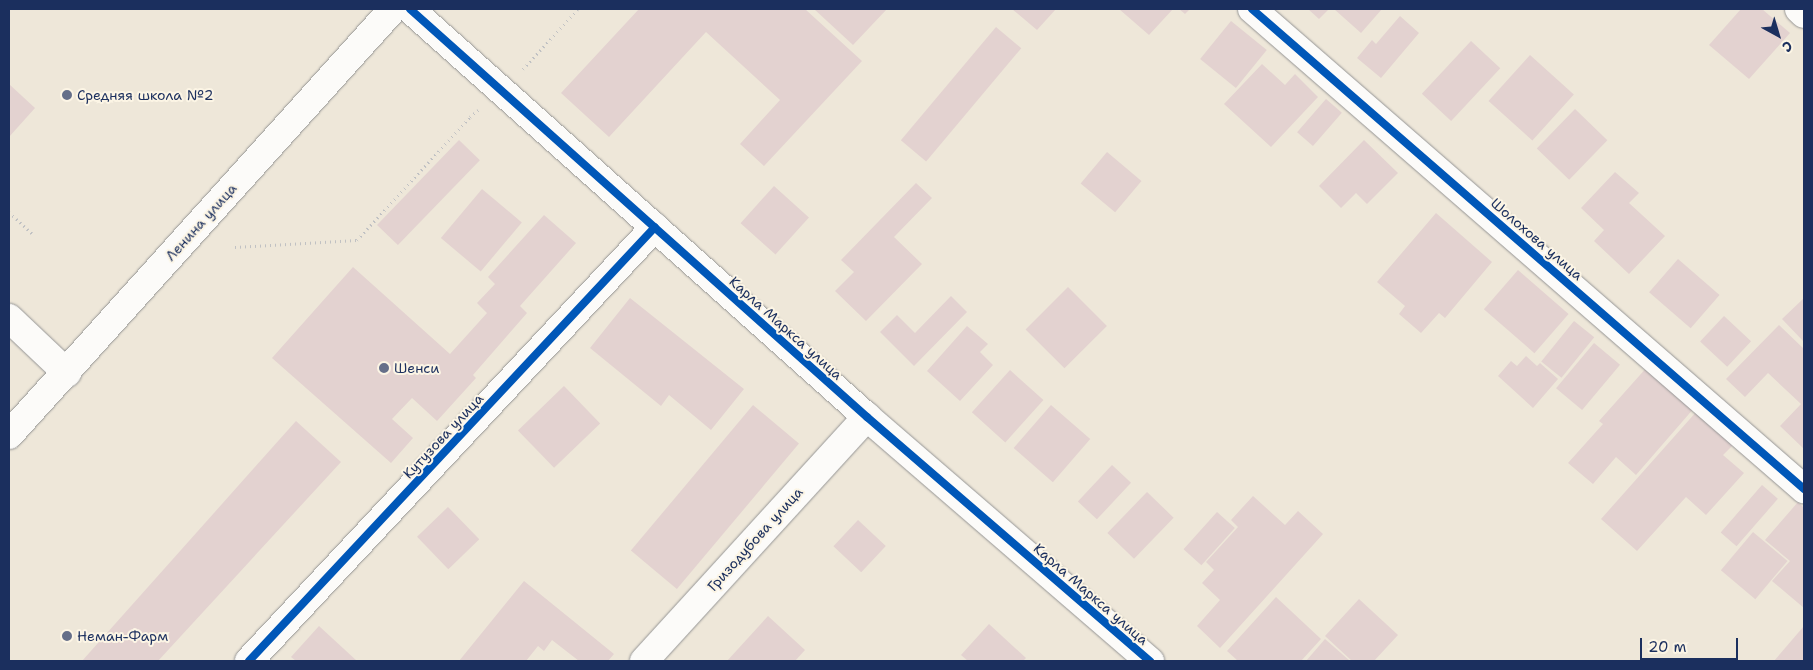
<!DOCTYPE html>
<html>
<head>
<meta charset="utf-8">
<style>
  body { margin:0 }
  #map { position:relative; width:1813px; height:670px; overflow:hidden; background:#eee7d9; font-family:"Shantell Sans",sans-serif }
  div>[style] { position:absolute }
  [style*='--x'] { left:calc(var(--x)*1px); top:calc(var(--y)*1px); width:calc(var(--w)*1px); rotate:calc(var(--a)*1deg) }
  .building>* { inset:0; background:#e3d2d0; transform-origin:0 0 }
  .path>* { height:3px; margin-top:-1.5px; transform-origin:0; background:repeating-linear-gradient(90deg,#c0c1c3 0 1px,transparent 0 5px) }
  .roads { filter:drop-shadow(0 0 1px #959595) drop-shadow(0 0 1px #959595) }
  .minor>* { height:28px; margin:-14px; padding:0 14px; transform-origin:14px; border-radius:14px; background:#fcfbf9 }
  .major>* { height:28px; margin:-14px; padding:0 14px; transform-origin:14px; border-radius:14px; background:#fcfbf9 }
  .cycleway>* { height:8px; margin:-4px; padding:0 4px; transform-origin:4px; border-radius:4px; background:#0057b8 }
  .dots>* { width:14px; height:14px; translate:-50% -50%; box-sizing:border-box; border:2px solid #fcf5e5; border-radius:50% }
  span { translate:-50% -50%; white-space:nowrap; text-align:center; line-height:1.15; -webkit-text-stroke:4px #fcf5e5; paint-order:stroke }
  .poi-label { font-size:14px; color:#1b2f5e }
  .left { translate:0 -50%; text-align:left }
  .street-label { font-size:14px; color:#1b2f5e }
  .frame { position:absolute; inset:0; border:10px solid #1b2f5e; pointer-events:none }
  .north { position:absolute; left:1753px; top:10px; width:50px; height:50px; -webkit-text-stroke:4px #fcf5e5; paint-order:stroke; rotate:141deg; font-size:14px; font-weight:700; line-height:20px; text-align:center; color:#1b2f5e }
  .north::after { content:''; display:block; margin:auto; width:18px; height:22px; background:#1b2f5e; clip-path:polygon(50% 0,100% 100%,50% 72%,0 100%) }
  .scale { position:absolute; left:1640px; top:638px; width:98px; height:22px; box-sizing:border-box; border:2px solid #1b2f5e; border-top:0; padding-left:6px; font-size:15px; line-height:18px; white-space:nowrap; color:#1b2f5e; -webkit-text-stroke:4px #fcf5e5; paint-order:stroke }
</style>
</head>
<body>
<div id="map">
  <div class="building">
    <i style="clip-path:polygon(639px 9px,805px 9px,862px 61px,764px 166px,740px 144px,780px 100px,706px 32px,609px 137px,561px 93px)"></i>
    <i style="clip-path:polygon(814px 9px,887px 9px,853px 45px)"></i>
    <i style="clip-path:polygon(1012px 9px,1056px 9px,1037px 30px)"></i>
    <i style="clip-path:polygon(1119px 9px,1173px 9px,1149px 35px)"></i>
    <i style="clip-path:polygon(1179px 9px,1190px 9px,1185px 14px)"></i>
    <i style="clip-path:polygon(1308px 9px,1329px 9px,1319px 19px)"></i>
    <i style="clip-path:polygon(1334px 9px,1382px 9px,1361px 33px)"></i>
    <i style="clip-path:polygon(1741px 9px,1762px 9px,1790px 33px,1749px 79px,1709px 45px)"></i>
    <i style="clip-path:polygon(1400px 16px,1419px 33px,1381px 78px,1357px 58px,1372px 40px,1376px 44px)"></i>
    <i style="left:1231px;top:21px;width:46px;height:49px;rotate:39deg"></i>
    <i style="left:996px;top:27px;width:33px;height:148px;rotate:40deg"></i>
    <i style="left:1471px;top:41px;width:40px;height:72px;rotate:43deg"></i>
    <i style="left:1530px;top:55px;width:59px;height:62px;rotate:42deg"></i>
    <i style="clip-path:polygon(1262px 64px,1285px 85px,1295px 74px,1318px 97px,1271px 147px,1224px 104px)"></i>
    <i style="clip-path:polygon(9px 84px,35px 108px,9px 137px)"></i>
    <i style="left:1326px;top:99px;width:21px;height:44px;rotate:41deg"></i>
    <i style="left:1575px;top:109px;width:45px;height:55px;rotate:44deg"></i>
    <i style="left:459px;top:140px;width:29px;height:118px;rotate:44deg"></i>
    <i style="clip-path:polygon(1364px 140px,1398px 173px,1367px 204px,1356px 193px,1341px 208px,1319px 186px)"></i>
    <i style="left:1107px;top:152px;width:45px;height:41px;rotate:40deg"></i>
    <i style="clip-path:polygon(1615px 172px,1639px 193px,1629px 203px,1665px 236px,1629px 274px,1594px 241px,1604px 230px,1581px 208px)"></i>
    <i style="clip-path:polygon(916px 183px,932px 198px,894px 237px,922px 264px,866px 321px,835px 291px,854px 272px,841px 260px)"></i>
    <i style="left:774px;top:186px;width:47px;height:50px;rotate:42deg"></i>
    <i style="left:482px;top:189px;width:52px;height:64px;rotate:40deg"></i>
    <i style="clip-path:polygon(1436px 213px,1492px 262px,1445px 318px,1439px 313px,1421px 333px,1399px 314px,1405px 306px,1377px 282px)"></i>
    <i style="clip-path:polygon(544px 215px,576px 243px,520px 306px,527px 313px,473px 375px,476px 378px,437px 421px,412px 398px,392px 419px,413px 438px,391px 463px,272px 358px,353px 267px,450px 354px,487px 313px,477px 303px,495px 284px,488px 277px)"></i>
    <i style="left:1678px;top:259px;width:55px;height:44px;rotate:41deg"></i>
    <i style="left:1518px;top:270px;width:67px;height:52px;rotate:41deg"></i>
    <i style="left:1068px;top:287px;width:55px;height:60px;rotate:45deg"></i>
    <i style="clip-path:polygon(951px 296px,967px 312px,914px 366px,880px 332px,897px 315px,915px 333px)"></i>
    <i style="clip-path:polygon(630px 298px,744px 389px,711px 430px,669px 395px,661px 406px,590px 348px)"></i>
    <i style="clip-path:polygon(1804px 298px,1804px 342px,1782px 319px)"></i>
    <i style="left:1724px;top:316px;width:37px;height:35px;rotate:43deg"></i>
    <i style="left:1574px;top:321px;width:26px;height:52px;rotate:39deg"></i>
    <i style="clip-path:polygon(1779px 325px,1804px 349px,1804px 449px,1780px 426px,1801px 404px,1768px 373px,1745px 397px,1726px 379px)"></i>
    <i style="clip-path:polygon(967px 326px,988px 344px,980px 352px,993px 365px,960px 401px,927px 371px)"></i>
    <i style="left:1594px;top:343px;width:34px;height:59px;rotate:40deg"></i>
    <i style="clip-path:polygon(1526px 356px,1537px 366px,1540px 363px,1558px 379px,1533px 408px,1498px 376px,1511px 361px,1517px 366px)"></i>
    <i style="clip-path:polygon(1648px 366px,1695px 407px,1636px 475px,1616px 457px,1593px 484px,1568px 463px,1603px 424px,1599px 421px)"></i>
    <i style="left:1010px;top:370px;width:45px;height:57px;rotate:42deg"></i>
    <i style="left:564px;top:386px;width:52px;height:64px;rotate:46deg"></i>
    <i style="left:753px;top:405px;width:60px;height:190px;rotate:40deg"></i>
    <i style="left:1051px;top:405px;width:52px;height:57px;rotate:41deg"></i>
    <i style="clip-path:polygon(1697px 411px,1734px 444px,1723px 455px,1744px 473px,1706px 515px,1686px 497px,1637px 551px,1601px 519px)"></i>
    <i style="clip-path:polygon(296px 421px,341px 462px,158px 661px,82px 661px)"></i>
    <i style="left:1112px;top:465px;width:26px;height:50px;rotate:43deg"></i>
    <i style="left:1762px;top:485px;width:21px;height:63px;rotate:41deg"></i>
    <i style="left:1147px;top:492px;width:37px;height:57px;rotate:44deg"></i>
    <i style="clip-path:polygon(1253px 496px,1285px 525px,1298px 511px,1323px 534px,1220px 648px,1197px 626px,1220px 600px,1202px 583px,1214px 570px,1206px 562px,1238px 527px,1231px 520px)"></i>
    <i style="clip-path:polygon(1798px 502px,1804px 508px,1804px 608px,1772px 581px,1790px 561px,1765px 540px)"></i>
    <i style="left:448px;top:507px;width:45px;height:43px;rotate:46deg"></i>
    <i style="left:1217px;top:512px;width:24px;height:50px;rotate:42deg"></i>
    <i style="left:858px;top:520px;width:38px;height:36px;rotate:43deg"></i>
    <i style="left:1753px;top:532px;width:45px;height:50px;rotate:40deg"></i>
    <i style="clip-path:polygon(524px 581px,614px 654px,608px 661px,579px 661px,552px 640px,544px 651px,538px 646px,526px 661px,459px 661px)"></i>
    <i style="clip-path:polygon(1276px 597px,1321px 639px,1301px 661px,1238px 661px,1227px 651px)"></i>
    <i style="clip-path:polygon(1359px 599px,1398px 635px,1374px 661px,1352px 661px,1325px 636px)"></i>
    <i style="clip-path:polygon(768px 616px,805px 650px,795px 661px,727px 661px)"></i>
    <i style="clip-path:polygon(989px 624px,1026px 658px,1023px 661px,968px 661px,961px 655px)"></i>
    <i style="clip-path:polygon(319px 626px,357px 661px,296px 661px,291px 657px)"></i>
    <i style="clip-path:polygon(1804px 626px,1804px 661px,1774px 661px)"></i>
    <i style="clip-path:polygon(1325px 639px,1350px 661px,1306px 661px)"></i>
  </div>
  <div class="path">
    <i style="--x:523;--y:69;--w:81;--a:-47.5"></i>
    <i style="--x:9;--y:212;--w:34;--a:43"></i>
    <i style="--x:235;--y:247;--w:122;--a:-3.3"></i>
    <i style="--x:357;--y:240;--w:167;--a:-47.4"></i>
    <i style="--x:470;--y:117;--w:11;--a:-41"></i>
  </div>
  <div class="roads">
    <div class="minor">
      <i style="--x:410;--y:9;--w:613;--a:41.76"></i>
      <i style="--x:867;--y:417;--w:374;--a:40.8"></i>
      <i style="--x:1252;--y:9;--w:732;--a:41.01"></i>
      <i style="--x:1799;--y:9;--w:7;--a:45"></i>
      <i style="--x:9;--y:318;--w:80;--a:43.5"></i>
      <i style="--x:249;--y:661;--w:594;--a:-46.91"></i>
      <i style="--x:644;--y:661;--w:331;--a:-47.6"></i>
    </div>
    <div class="major">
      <i style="--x:9;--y:435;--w:574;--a:-47.97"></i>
    </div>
  </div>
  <div class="cycleway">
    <i style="--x:410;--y:9;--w:613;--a:41.76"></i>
    <i style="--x:867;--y:417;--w:374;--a:40.8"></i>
    <i style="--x:1252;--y:9;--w:732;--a:41.01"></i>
    <i style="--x:249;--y:661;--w:594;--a:-46.91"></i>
  </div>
  <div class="dots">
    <i style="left:67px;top:95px;background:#656f89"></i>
    <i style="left:384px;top:368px;background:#656f89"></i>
    <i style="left:67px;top:636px;background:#656f89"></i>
  </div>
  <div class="poi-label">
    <span class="left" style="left:77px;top:95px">Средняя школа №2</span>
    <span class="left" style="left:394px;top:368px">Шенси</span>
    <span class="left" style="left:77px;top:636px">Неман-Фарм</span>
  </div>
  <div class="street-label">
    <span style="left:201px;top:222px;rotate:-48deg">Ленина улица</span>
    <span style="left:1537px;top:239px;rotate:41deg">Шолохова улица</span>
    <span style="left:786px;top:328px;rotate:42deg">Карла Маркса улица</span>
    <span style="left:443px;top:436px;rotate:-47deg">Кутузова улица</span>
    <span style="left:755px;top:539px;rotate:-48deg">Гризодубова улица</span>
    <span style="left:1091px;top:594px;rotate:41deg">Карла Маркса улица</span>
  </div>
  <div class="frame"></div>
  <div class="north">С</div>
  <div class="scale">20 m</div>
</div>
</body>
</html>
